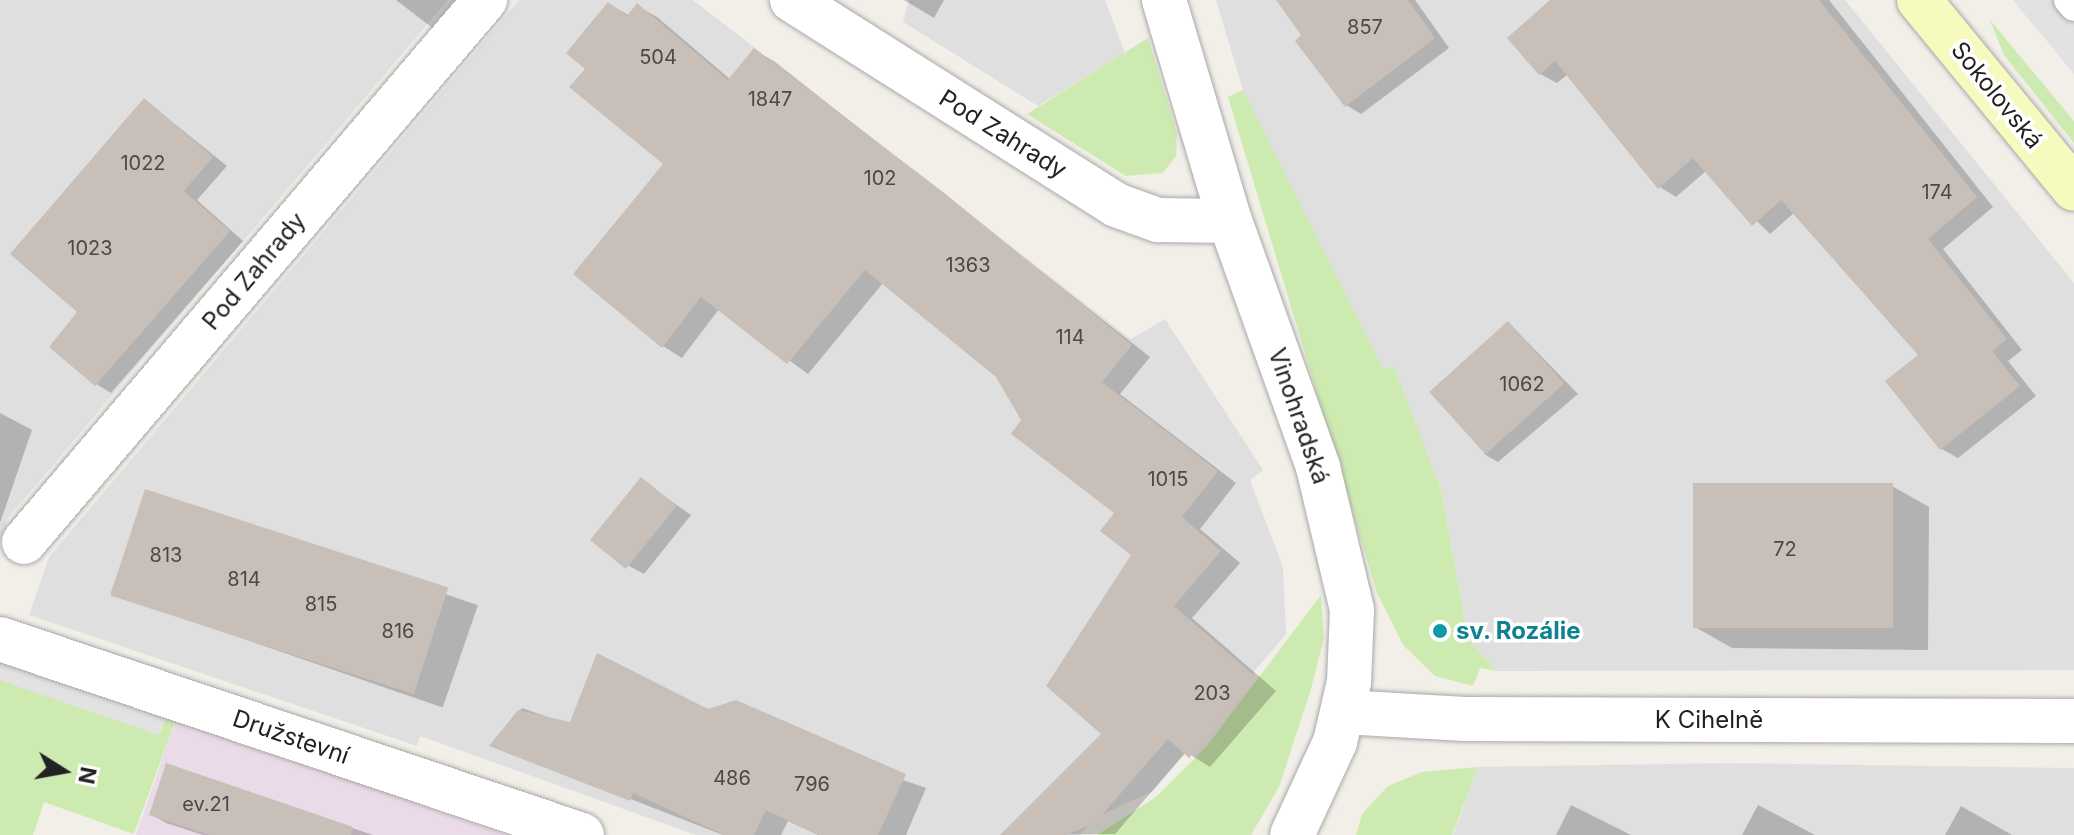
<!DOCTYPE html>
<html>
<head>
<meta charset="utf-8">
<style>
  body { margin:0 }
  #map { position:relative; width:2074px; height:835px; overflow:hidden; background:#f2efe9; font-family:Inter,sans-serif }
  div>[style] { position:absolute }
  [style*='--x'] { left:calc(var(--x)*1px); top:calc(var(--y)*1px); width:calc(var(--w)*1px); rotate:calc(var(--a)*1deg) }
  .residential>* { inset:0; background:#e0dfdf }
  .industrial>* { inset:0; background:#ebdbe8 }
  .grass>* { inset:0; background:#cdebb0 }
  .parking>* { inset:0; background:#e2e2e2; transform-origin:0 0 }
  .shadow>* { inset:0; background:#0003; transform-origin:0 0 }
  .building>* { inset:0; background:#c7bfb8; transform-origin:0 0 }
  .roads { filter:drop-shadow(0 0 2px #a9a9a9) drop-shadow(0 0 2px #a9a9a9) }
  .service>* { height:28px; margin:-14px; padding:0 14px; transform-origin:14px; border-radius:14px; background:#fff }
  .minor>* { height:44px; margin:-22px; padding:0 22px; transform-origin:22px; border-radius:22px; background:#fff }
  .secondary>* { height:44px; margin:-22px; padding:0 22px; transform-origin:22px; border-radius:22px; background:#f7fabf }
  .dots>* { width:22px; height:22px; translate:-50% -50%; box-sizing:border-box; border:4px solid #fff; border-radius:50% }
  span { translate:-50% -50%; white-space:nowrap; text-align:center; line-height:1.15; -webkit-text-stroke:7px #fff; paint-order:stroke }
  .number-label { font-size:20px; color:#4b4948 }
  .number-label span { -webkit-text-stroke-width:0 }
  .street-label { font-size:24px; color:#222 }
  .culture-label { font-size:24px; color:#0d838f; font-weight:700 }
  .left { translate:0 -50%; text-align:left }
  .north { position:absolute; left:24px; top:731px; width:80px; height:80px; -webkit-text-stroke:6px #fff; paint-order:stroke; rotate:101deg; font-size:22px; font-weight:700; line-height:32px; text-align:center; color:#222 }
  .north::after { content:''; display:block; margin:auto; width:28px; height:36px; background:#222; clip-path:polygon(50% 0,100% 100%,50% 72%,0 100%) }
</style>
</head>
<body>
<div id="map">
  <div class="residential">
    <i style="clip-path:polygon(0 0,448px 0,8px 518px,0 542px)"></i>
    <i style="clip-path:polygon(519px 0,693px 0,1131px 339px,1165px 319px,1263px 470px,1250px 480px,1283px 567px,1286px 634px,1153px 791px,1095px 818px,1080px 835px,696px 835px,420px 736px,417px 746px,29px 615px,49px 557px)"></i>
    <i style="clip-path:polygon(909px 0,1105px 0,1125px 53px,1038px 106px,903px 22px)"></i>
    <i style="clip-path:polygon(1216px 0,1845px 0,2074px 283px,2074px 670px,1496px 671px,1468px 638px,1441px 489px,1392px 365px,1384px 371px,1288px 188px,1243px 90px)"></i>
    <i style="clip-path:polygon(1729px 763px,2074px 768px,2074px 835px,1453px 835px,1478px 767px)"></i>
  </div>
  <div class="industrial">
    <i style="clip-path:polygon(176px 719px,507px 835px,136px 835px)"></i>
  </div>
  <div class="grass">
    <i style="clip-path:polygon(1990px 20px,2074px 121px,2074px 143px,2004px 55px)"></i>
    <i style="clip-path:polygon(1148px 38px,1177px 133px,1176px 156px,1163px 173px,1126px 176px,1027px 114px)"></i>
    <i style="clip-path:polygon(1243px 90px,1384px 370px,1393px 365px,1441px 489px,1468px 638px,1496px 671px,1480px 668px,1473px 686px,1435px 676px,1403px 645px,1377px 593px,1228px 97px)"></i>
    <i style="clip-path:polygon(1321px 595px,1324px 638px,1311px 689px,1279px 787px,1251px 835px,1097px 835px,1156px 797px,1206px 747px)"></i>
    <i style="clip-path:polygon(0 679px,160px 734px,166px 715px,176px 719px,134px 834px,44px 802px,33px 835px,0 835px)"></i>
    <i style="clip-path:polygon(1478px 767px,1452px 835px,1356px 835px,1362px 814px,1388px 786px,1422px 772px)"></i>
  </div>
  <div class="parking">
    <i style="clip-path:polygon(2013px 0,2074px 0,2074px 74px)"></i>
    <i style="left:0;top:659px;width:175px;height:20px;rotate:19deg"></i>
  </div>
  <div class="shadow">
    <i style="clip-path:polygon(396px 0,475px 0,443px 36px)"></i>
    <i style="clip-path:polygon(904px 0,944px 0,934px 18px)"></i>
    <i style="clip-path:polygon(1296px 0,1415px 0,1449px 48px,1361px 114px,1346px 105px,1304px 35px)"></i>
    <i style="clip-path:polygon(1553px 0,1829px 0,1993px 207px,1943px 249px,2022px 350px,2008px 361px,2036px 396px,1958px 458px,1942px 449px,1921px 355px,1795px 212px,1770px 234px,1706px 171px,1676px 197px,1660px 187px,1568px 74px,1557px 83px,1540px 74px)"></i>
    <i style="clip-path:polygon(609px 4px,630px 16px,637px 6px,657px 17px,731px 80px,754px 50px,774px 61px,1150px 357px,1120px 394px,1236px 483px,1200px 529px,1240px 563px,1192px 618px,1276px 691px,1210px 767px,1186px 752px,1115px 834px,1003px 835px,1104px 733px,1134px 554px,1117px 513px,1024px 420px,998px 376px,883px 283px,808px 374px,719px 309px,682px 358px,663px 346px,665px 163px,588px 69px)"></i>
    <i style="clip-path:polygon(145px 100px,227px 166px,197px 200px,243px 241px,111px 393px,96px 384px)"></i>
    <i style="clip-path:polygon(1509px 323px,1578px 394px,1498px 462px,1484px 454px)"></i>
    <i style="clip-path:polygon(0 413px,32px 430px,0 523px)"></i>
    <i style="clip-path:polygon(641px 480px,691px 515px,644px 574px,629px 566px)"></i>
    <i style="clip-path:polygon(1892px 486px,1929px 507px,1928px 650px,1732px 648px,1695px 627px)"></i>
    <i style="left:146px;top:491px;width:351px;height:108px;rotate:19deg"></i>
    <i style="clip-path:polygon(522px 708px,571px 725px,708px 712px,926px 788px,906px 835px,818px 835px,788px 821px,781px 835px,723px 835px,492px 745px)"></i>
    <i style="clip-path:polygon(167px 765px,373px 835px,203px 835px,166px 823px,151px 814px)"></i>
    <i style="clip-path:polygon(1571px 805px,1631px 835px,1556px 835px)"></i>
    <i style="clip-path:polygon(1758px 805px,1815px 835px,1742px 835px)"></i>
    <i style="clip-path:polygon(1961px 806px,2012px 835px,1945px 835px)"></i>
  </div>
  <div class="building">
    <i style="clip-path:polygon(1276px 0,1408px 0,1435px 38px,1345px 107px,1295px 41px,1301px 35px)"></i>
    <i style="clip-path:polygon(1550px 0,1819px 0,1977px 197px,1928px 239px,2007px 339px,1992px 351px,2020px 386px,1940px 450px,1885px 381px,1918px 355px,1781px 200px,1752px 226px,1693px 158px,1658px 189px,1555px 61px,1539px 75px,1507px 38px)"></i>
    <i style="clip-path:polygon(608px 2px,627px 16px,637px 3px,728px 80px,754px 48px,943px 192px,1132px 345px,1102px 382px,1218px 471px,1182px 517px,1221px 551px,1174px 606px,1258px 679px,1189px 758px,1168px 739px,1095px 823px,1066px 835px,1000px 835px,1101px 734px,1046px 686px,1131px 555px,1100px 531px,1114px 513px,1011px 434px,1021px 420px,996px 377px,865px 270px,787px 364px,701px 297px,662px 348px,573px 274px,663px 164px,569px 87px,585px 69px,566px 53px)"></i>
    <i style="clip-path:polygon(144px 98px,213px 157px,184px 191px,230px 231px,95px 386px,49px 347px,77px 312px,10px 254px)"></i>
    <i style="left:1508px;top:321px;width:84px;height:106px;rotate:48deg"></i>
    <i style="left:641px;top:477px;width:46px;height:81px;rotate:39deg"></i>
    <i style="left:1693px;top:483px;width:200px;height:145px"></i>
    <i style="left:145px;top:489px;width:319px;height:112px;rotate:18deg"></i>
    <i style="clip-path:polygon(597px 653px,708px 709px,736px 700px,906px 774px,878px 835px,819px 835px,766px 810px,754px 835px,724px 835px,633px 793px,630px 801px,489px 746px,518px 710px,570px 722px)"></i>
    <i style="clip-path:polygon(166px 763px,353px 827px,351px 835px,209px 835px,149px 815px)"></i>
  </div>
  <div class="roads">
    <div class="service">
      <i style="--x:2068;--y:0;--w:9;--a:49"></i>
    </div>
    <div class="minor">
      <i style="--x:792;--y:0;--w:383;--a:32.3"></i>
      <i style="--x:1116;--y:205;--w:45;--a:19.7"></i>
      <i style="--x:1158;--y:220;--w:72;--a:0.8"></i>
      <i style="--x:1164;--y:0;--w:231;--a:73.4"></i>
      <i style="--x:1230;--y:221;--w:261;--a:70.3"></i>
      <i style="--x:1318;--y:467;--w:147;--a:76.6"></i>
      <i style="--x:1352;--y:610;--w:72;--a:92.4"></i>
      <i style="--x:1349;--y:682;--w:62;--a:103.1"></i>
      <i style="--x:1335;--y:742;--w:102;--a:114.8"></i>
      <i style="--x:24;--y:542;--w:712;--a:-49.62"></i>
      <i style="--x:0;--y:639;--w:614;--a:18.61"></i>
      <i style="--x:1343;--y:712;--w:122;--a:3.3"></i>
      <i style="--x:1465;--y:719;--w:609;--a:0.19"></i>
    </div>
    <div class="secondary">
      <i style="--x:1919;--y:0;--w:244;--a:50.6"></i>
    </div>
  </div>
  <div class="dots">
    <i style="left:1440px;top:631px;background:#0f9aa8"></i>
  </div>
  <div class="number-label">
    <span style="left:1365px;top:27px">857</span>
    <span style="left:658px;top:57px">504</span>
    <span style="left:770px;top:99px">1847</span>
    <span style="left:143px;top:163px">1022</span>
    <span style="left:880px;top:178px">102</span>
    <span style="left:1937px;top:192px">174</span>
    <span style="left:90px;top:248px">1023</span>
    <span style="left:968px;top:265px">1363</span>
    <span style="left:1070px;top:337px">114</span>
    <span style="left:1522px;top:384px">1062</span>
    <span style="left:1168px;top:479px">1015</span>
    <span style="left:1785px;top:549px">72</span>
    <span style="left:166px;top:555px">813</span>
    <span style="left:244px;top:579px">814</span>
    <span style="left:321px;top:604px">815</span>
    <span style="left:398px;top:631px">816</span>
    <span style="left:1212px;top:693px">203</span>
    <span style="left:732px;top:778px">486</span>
    <span style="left:812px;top:784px">796</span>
    <span style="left:206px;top:804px">ev.21</span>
  </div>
  <div class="street-label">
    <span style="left:1997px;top:95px;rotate:51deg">Sokolovská</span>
    <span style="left:1003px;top:134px;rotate:32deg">Pod Zahrady</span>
    <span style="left:254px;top:271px;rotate:-50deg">Pod Zahrady</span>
    <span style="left:1299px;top:416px;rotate:71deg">Vinohradská</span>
    <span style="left:1709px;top:720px">K Cihelně</span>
    <span style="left:291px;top:737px;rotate:19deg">Družstevní</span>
  </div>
  <div class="culture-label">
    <span class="left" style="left:1456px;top:631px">sv. Rozálie</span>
  </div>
  <div class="north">N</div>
</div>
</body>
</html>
